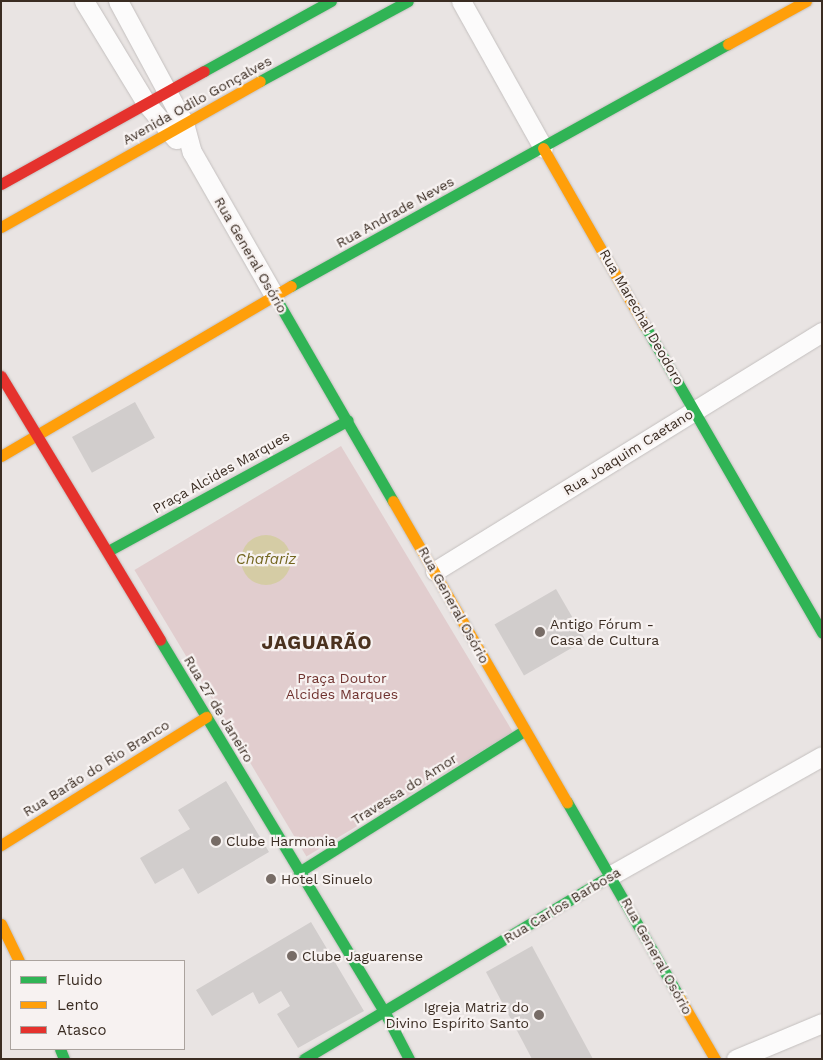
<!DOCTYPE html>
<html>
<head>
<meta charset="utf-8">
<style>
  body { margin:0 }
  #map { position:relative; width:823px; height:1060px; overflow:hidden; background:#e9e4e3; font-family:"Work Sans",sans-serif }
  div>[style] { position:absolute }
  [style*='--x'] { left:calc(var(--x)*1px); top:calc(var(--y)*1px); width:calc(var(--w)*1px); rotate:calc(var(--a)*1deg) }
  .green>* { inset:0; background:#e1cdce; transform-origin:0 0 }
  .water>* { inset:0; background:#d5cca5 }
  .round { border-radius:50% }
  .building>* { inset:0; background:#d1cdcc; transform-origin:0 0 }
  .roads { filter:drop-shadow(0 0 1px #c4c0bf) drop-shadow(0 0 1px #c4c0bf) }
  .street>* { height:19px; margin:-9.5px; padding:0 9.5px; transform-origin:9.5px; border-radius:9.5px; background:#fcfbfb }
  .fast>* { height:11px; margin:-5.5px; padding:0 5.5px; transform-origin:5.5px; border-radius:5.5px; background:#30b455 }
  .slow>* { height:11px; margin:-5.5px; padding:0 5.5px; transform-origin:5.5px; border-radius:5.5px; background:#ff9f0a }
  .jam>* { height:11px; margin:-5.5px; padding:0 5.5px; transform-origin:5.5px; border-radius:5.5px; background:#e5322d }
  .dots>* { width:14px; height:14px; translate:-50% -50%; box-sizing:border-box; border:2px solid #f7f2f1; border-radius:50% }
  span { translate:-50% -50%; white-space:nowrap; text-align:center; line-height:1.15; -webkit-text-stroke:4.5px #f7f2f1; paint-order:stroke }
  .street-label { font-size:14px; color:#3a2c22 }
  .poi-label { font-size:14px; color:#3a2c22 }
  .left { translate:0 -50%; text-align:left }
  .right { translate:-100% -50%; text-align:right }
  .park-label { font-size:14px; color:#6f322e }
  .water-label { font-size:15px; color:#73661f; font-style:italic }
  .district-label { font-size:19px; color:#4b321f; font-weight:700; letter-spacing:1px }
  .frame { position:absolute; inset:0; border:2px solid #3a2c22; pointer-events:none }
  .legend { position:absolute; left:10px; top:960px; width:175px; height:90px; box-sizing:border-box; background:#f7f2f1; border:1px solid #aba39e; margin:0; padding:6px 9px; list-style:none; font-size:15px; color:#3a2c22 }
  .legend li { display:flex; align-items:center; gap:10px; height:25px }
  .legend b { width:25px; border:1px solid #aba39e }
</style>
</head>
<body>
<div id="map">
  <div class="green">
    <i style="left:341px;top:446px;width:334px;height:241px;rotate:59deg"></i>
  </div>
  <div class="water">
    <i class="round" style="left:241px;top:535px;width:50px;height:50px"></i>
  </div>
  <div class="building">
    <i style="left:135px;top:402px;width:41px;height:72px;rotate:61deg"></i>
    <i style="left:556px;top:589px;width:59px;height:71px;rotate:60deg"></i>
    <i style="clip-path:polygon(226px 781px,269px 852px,198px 894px,183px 868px,155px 884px,140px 858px,190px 829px,178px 810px)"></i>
    <i style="clip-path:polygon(311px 922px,364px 1011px,298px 1048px,277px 1014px,290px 1006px,281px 991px,259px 1004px,253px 992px,212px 1016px,196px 990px)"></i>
    <i style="clip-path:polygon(532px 946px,593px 1059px,532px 1059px,486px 972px)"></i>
  </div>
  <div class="roads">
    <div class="street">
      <i style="--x:84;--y:1;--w:119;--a:58.7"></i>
      <i style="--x:146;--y:103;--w:47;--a:50.2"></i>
      <i style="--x:118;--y:1;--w:139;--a:61.6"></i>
      <i style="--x:184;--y:123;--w:30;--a:75"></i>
      <i style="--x:192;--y:152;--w:165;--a:60.2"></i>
      <i style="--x:461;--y:1;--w:168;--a:60.8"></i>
      <i style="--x:435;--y:571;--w:455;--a:-31.7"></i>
      <i style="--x:611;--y:875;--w:242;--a:-29.4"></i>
      <i style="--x:736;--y:1059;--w:93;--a:-22.7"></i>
    </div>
    <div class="fast">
      <i style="--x:204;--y:71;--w:145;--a:-28.9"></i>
      <i style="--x:260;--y:81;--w:168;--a:-28.4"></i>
      <i style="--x:291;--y:286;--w:500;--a:-29"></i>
      <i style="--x:274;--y:295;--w:238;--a:60"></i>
      <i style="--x:645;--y:326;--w:354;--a:60"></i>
      <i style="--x:108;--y:551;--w:273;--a:-28.6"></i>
      <i style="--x:160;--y:640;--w:433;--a:58.9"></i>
      <i style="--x:384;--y:1011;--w:54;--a:62.5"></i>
      <i style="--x:567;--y:802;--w:225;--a:60.1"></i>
      <i style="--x:299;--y:872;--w:266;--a:-32.1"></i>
      <i style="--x:60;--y:1049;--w:11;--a:68"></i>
      <i style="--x:304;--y:1059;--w:358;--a:-30.9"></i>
    </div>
    <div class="slow">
      <i style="--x:728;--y:44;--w:89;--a:-28.9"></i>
      <i style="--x:543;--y:148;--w:205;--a:60.2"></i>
      <i style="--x:1;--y:227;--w:297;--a:-29.4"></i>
      <i style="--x:1;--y:456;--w:336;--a:-30.4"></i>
      <i style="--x:393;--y:501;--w:348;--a:60"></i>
      <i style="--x:1;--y:845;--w:242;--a:-32"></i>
      <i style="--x:1;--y:924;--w:41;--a:64.1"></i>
      <i style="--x:679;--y:997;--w:72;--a:59.9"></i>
    </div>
    <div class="jam">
      <i style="--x:1;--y:184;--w:232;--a:-29.1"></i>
      <i style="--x:1;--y:376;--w:308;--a:58.9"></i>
    </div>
  </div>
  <div class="dots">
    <i style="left:540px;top:632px;background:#776c66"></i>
    <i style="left:216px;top:841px;background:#776c66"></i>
    <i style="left:271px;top:879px;background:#776c66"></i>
    <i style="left:292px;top:956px;background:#776c66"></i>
    <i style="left:539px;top:1015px;background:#776c66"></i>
  </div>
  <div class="street-label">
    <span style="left:197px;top:100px;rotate:-29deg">Avenida Odilo Gonçalves</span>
    <span style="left:395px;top:212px;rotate:-29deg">Rua Andrade Neves</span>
    <span style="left:251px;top:255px;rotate:60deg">Rua General Osório</span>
    <span style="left:642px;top:317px;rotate:60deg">Rua Marechal Deodoro</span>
    <span style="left:628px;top:452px;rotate:-32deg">Rua Joaquim Caetano</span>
    <span style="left:221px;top:472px;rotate:-29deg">Praça Alcides Marques</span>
    <span style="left:454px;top:605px;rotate:61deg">Rua General Osório</span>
    <span style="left:219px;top:709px;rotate:59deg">Rua 27 de Janeiro</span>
    <span style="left:96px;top:768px;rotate:-32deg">Rua Barão do Rio Branco</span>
    <span style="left:404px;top:789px;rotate:-32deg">Travessa do Amor</span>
    <span style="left:562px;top:905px;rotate:-31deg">Rua Carlos Barbosa</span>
    <span style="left:657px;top:956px;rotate:61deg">Rua General Osório</span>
  </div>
  <div class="poi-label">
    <span class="left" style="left:550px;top:632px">Antigo Fórum -<br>Casa de Cultura</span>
    <span class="left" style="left:226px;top:841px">Clube Harmonia</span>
    <span class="left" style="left:281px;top:879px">Hotel Sinuelo</span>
    <span class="left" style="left:302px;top:956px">Clube Jaguarense</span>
    <span class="right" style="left:529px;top:1015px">Igreja Matriz do<br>Divino Espírito Santo</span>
  </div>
  <div class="park-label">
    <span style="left:342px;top:686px">Praça Doutor<br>Alcides Marques</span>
  </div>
  <div class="water-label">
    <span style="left:266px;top:560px">Chafariz</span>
  </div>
  <div class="district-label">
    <span style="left:317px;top:643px">JAGUARÃO</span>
  </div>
  <div class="frame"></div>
  <ul class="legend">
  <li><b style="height:6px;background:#30b455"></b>Fluido</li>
  <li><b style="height:6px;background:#ff9f0a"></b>Lento</li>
  <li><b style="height:6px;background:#e5322d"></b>Atasco</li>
  </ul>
</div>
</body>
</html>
